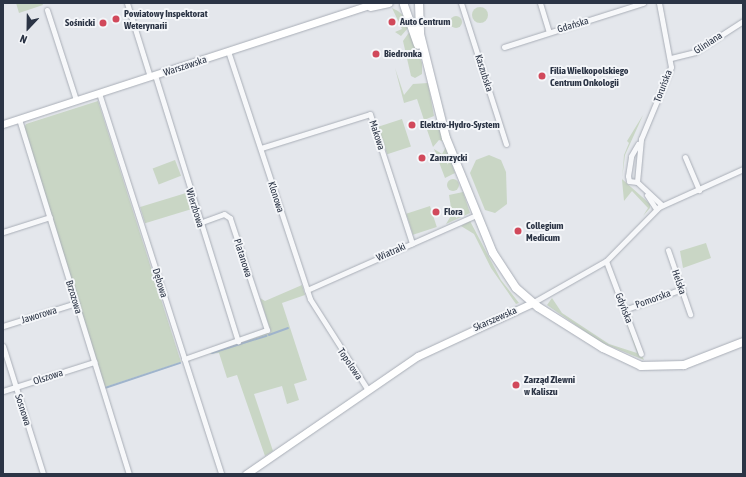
<!DOCTYPE html>
<html>
<head>
<meta charset="utf-8">
<style>
  body { margin:0 }
  #map { position:relative; width:746px; height:477px; overflow:hidden; background:#e4e7ec; font-family:"Asap Condensed",sans-serif }
  div>[style] { position:absolute }
  [style*='--x'] { left:calc(var(--x)*1px); top:calc(var(--y)*1px); width:calc(var(--w)*1px); rotate:calc(var(--a)*1deg) }
  .green>* { inset:0; background:#c9d6c5; transform-origin:0 0 }
  .round { border-radius:50% }
  .stream>* { height:1.5px; margin:-0.75px; padding:0 0.75px; transform-origin:0.75px; border-radius:0.75px; background:#9fb4cc }
  .roads { filter:drop-shadow(0 0 1px #a9aeb7) drop-shadow(0 0 1px #a9aeb7) }
  .street>* { height:5px; margin:-2.5px; padding:0 2.5px; transform-origin:2.5px; border-radius:2.5px; background:#f7f8fa }
  .secondary>* { height:7px; margin:-3.5px; padding:0 3.5px; transform-origin:3.5px; border-radius:3.5px; background:#fff }
  .primary>* { height:8px; margin:-4px; padding:0 4px; transform-origin:4px; border-radius:4px; background:#fff }
  .dots>* { width:11px; height:11px; translate:-50% -50%; box-sizing:border-box; border:2px solid #f4f6f9; border-radius:50% }
  span { translate:-50% -50%; white-space:nowrap; text-align:center; line-height:1.15; -webkit-text-stroke:4px #f4f6f9; paint-order:stroke }
  .poi-label { font-size:10px; color:#2b3445; font-weight:700 }
  .left { translate:0 -50%; text-align:left }
  .right { translate:-100% -50%; text-align:right }
  .street-label { font-size:10px; color:#2b3445 }
  .frame { position:absolute; inset:0; border:4px solid #2b3445; pointer-events:none }
  .north { position:absolute; left:8px; top:8px; width:40px; height:40px; -webkit-text-stroke:3px #f4f6f9; paint-order:stroke; rotate:202deg; font-size:11px; font-weight:700; line-height:16px; text-align:center; color:#2b3445 }
  .north::after { content:''; display:block; margin:auto; width:14px; height:18px; background:#2b3445; clip-path:polygon(50% 0,100% 100%,50% 72%,0 100%) }
</style>
</head>
<body>
<div id="map">
  <div class="green">
    <i style="clip-path:polygon(16px 3px,42px 3px,43px 5px,19px 13px)"></i>
    <i class="round" style="left:472px;top:7px;width:16px;height:16px"></i>
    <i style="clip-path:polygon(392px 8px,398px 11px,406px 18px,408px 28px,401px 36px,395px 32px,402px 29px)"></i>
    <i class="round" style="left:450px;top:16px;width:12px;height:12px"></i>
    <i style="clip-path:polygon(410px 31px,422px 63px,422px 74px,415px 78px,411px 76px,403px 41px)"></i>
    <i style="clip-path:polygon(395px 68px,404px 95px,413px 84px,428px 83px,434px 116px,424px 120px,417px 99px,404px 103px)"></i>
    <i style="clip-path:polygon(98px 101px,181px 362px,105px 387px,24px 128px,26px 124px)"></i>
    <i style="clip-path:polygon(643px 115px,625px 155px,622px 179px,650px 204px,650px 208px,643px 216px,648px 208px,632px 191px,624px 201px,622px 180px,624px 155px,629px 143px,627px 141px)"></i>
    <i style="left:402px;top:119px;width:29px;height:25px;rotate:72deg"></i>
    <i style="clip-path:polygon(435px 120px,445px 142px,439px 140px,433px 147px,425px 124px)"></i>
    <i style="clip-path:polygon(446px 147px,455px 173px,445px 178px,434px 149px,442px 154px)"></i>
    <i style="clip-path:polygon(489px 155px,501px 160px,506px 172px,507px 204px,495px 213px,485px 210px,470px 173px,476px 160px)"></i>
    <i style="left:175px;top:160px;width:17px;height:24px;rotate:69deg"></i>
    <i class="round" style="left:447px;top:179px;width:12px;height:12px"></i>
    <i style="clip-path:polygon(463px 192px,470px 213px,446px 224px,452px 214px,449px 195px)"></i>
    <i style="left:186px;top:193px;width:17px;height:48px;rotate:73deg"></i>
    <i style="left:430px;top:206px;width:22px;height:25px;rotate:72deg"></i>
    <i style="clip-path:polygon(470px 221px,501px 280px,519px 303px,516px 304px,491px 268px,474px 234px,461px 226px)"></i>
    <i style="clip-path:polygon(706px 243px,711px 258px,683px 268px,680px 251px)"></i>
    <i style="clip-path:polygon(302px 285px,305px 295px,282px 303px,307px 380px,294px 384px,299px 400px,287px 404px,282px 386px,254px 394px,273px 451px,265px 456px,237px 375px,227px 378px,219px 353px,208px 354px,271px 332px,260px 298px,265px 301px)"></i>
    <i style="clip-path:polygon(552px 298px,562px 313px,609px 344px,637px 353px,624px 315px,644px 360px,600px 342px,547px 305px)"></i>
  </div>
  <div class="stream">
    <i style="--x:269;--y:335;--w:20;--a:-20"></i>
    <i style="--x:212;--y:353;--w:57;--a:-17.5"></i>
    <i style="--x:105;--y:388;--w:79;--a:-18.4"></i>
  </div>
  <div class="roads">
    <div class="street">
      <i style="--x:127;--y:3;--w:77;--a:72.7"></i>
      <i style="--x:461;--y:3;--w:148;--a:72.3"></i>
      <i style="--x:540;--y:3;--w:30;--a:73"></i>
      <i style="--x:659;--y:3;--w:65;--a:79.4"></i>
      <i style="--x:671;--y:67;--w:78;--a:112.6"></i>
      <i style="--x:641;--y:139;--w:43;--a:95.3"></i>
      <i style="--x:637;--y:182;--w:34;--a:43"></i>
      <i style="--x:47;--y:10;--w:95;--a:72.1"></i>
      <i style="--x:504;--y:47;--w:146;--a:-17.6"></i>
      <i style="--x:228;--y:51;--w:261;--a:71.7"></i>
      <i style="--x:310;--y:299;--w:108;--a:57.5"></i>
      <i style="--x:671;--y:58;--w:25;--a:-14"></i>
      <i style="--x:695;--y:52;--w:57;--a:-32.9"></i>
      <i style="--x:155;--y:75;--w:279;--a:72.7"></i>
      <i style="--x:99;--y:93;--w:400;--a:72.2"></i>
      <i style="--x:19;--y:119;--w:372;--a:72.8"></i>
      <i style="--x:261;--y:148;--w:114;--a:-17.3"></i>
      <i style="--x:370;--y:114;--w:136;--a:72"></i>
      <i style="--x:685;--y:157;--w:36;--a:67"></i>
      <i style="--x:637;--y:182;--w:8;--a:-173"></i>
      <i style="--x:629;--y:181;--w:5;--a:-101"></i>
      <i style="--x:628;--y:176;--w:20;--a:-81"></i>
      <i style="--x:631;--y:156;--w:14;--a:-60"></i>
      <i style="--x:647;--y:195;--w:17;--a:57"></i>
      <i style="--x:3;--y:232;--w:49;--a:-17.7"></i>
      <i style="--x:668;--y:250;--w:68;--a:71"></i>
      <i style="--x:606;--y:261;--w:99;--a:69.4"></i>
      <i style="--x:307;--y:290;--w:185;--a:-23.9"></i>
      <i style="--x:532;--y:303;--w:85;--a:-29.6"></i>
      <i style="--x:606;--y:261;--w:76;--a:-45.5"></i>
      <i style="--x:659;--y:207;--w:92;--a:-24.3"></i>
      <i style="--x:624;--y:310;--w:62;--a:-19.9"></i>
      <i style="--x:3;--y:326;--w:77;--a:-17.5"></i>
      <i style="--x:3;--y:346;--w:134;--a:72.6"></i>
      <i style="--x:184;--y:359;--w:88;--a:-19.3"></i>
      <i style="--x:267;--y:330;--w:118;--a:-108.3"></i>
      <i style="--x:230;--y:218;--w:7;--a:-146"></i>
      <i style="--x:224;--y:214;--w:27;--a:160"></i>
      <i style="--x:3;--y:391;--w:96;--a:-17.7"></i>
    </div>
    <div class="secondary">
      <i style="--x:370;--y:7;--w:19;--a:-12"></i>
      <i style="--x:3;--y:124;--w:391;--a:-18"></i>
      <i style="--x:246;--y:474;--w:209;--a:-34.5"></i>
      <i style="--x:418;--y:356;--w:126;--a:-24.9"></i>
    </div>
    <div class="primary">
      <i style="--x:419;--y:3;--w:31;--a:88"></i>
      <i style="--x:420;--y:34;--w:107;--a:76"></i>
      <i style="--x:446;--y:138;--w:124;--a:67.8"></i>
      <i style="--x:493;--y:253;--w:42;--a:56.7"></i>
      <i style="--x:516;--y:288;--w:29;--a:41"></i>
      <i style="--x:538;--y:307;--w:77;--a:32.2"></i>
      <i style="--x:603;--y:348;--w:42;--a:25.3"></i>
      <i style="--x:641;--y:366;--w:43;--a:-1.3"></i>
      <i style="--x:684;--y:365;--w:63;--a:-21.3"></i>
      <i style="--x:404;--y:5;--w:42;--a:70.7"></i>
    </div>
  </div>
  <div class="dots">
    <i style="left:116px;top:19px;background:#d1495b"></i>
    <i style="left:392px;top:22px;background:#d1495b"></i>
    <i style="left:103px;top:23px;background:#d1495b"></i>
    <i style="left:376px;top:54px;background:#d1495b"></i>
    <i style="left:542px;top:76px;background:#d1495b"></i>
    <i style="left:412px;top:125px;background:#d1495b"></i>
    <i style="left:422px;top:158px;background:#d1495b"></i>
    <i style="left:436px;top:212px;background:#d1495b"></i>
    <i style="left:518px;top:231px;background:#d1495b"></i>
    <i style="left:516px;top:385px;background:#d1495b"></i>
  </div>
  <div class="poi-label">
    <span class="left" style="left:124px;top:19px">Powiatowy Inspektorat<br>Weterynarii</span>
    <span class="left" style="left:400px;top:22px">Auto Centrum</span>
    <span class="right" style="left:95px;top:23px">Sośnicki</span>
    <span class="left" style="left:384px;top:54px">Biedronka</span>
    <span class="left" style="left:550px;top:76px">Filia Wielkopolskiego<br>Centrum Onkologii</span>
    <span class="left" style="left:420px;top:125px">Elektro-Hydro-System</span>
    <span class="left" style="left:430px;top:158px">Zamrzycki</span>
    <span class="left" style="left:444px;top:212px">Flora</span>
    <span class="left" style="left:526px;top:231px">Collegium<br>Medicum</span>
    <span class="left" style="left:524px;top:385px">Zarząd Zlewni<br>w Kaliszu</span>
  </div>
  <div class="street-label">
    <span style="left:573px;top:25px;rotate:-17deg">Gdańska</span>
    <span style="left:708px;top:43px;rotate:-33deg">Gliniana</span>
    <span style="left:185px;top:66px;rotate:-18deg">Warszawska</span>
    <span style="left:484px;top:73px;rotate:72deg">Kaszubska</span>
    <span style="left:663px;top:86px;rotate:-69deg">Toruńska</span>
    <span style="left:377px;top:135px;rotate:72deg">Makowa</span>
    <span style="left:276px;top:197px;rotate:72deg">Klonowa</span>
    <span style="left:195px;top:208px;rotate:73deg">Wierzbowa</span>
    <span style="left:391px;top:252px;rotate:-24deg">Wiatraki</span>
    <span style="left:243px;top:258px;rotate:72deg">Platanowa</span>
    <span style="left:679px;top:282px;rotate:71deg">Helska</span>
    <span style="left:160px;top:283px;rotate:73deg">Dębowa</span>
    <span style="left:74px;top:297px;rotate:73deg">Brzozowa</span>
    <span style="left:653px;top:299px;rotate:-20deg">Pomorska</span>
    <span style="left:624px;top:308px;rotate:69deg">Gdyńska</span>
    <span style="left:39px;top:315px;rotate:-17deg">Jaworowa</span>
    <span style="left:495px;top:319px;rotate:-24deg">Skarszewska</span>
    <span style="left:350px;top:364px;rotate:56deg">Topolowa</span>
    <span style="left:48px;top:377px;rotate:-18deg">Olszowa</span>
    <span style="left:23px;top:410px;rotate:72deg">Sosnowa</span>
  </div>
  <div class="frame"></div>
  <div class="north">N</div>
</div>
</body>
</html>
